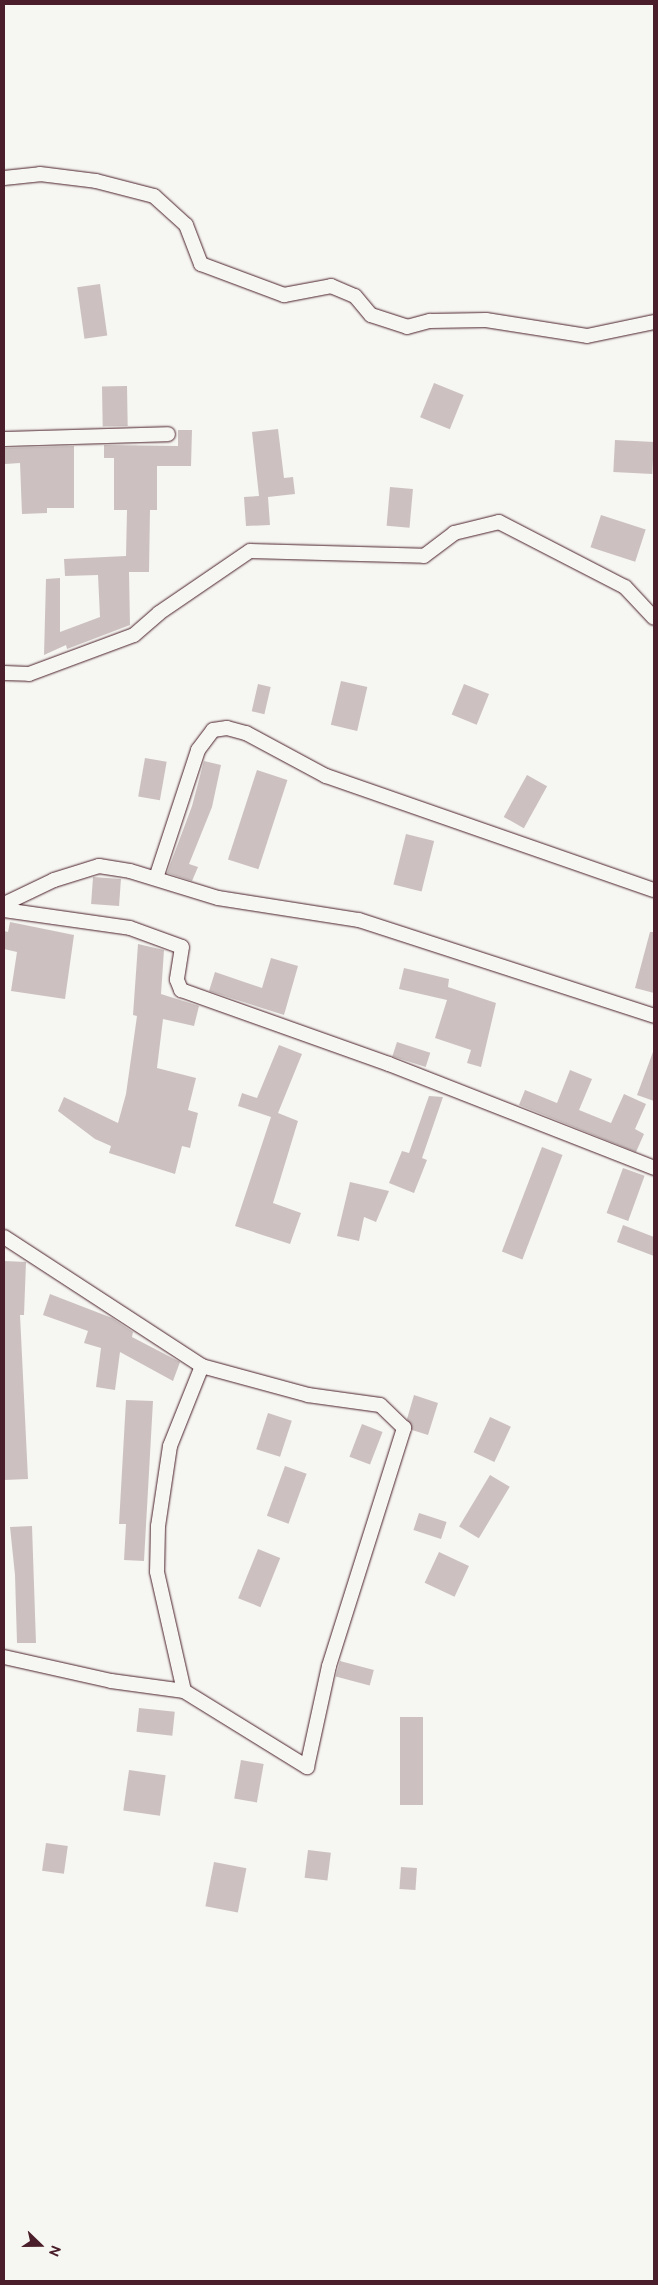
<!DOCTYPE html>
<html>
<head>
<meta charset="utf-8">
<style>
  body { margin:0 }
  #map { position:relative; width:658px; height:2285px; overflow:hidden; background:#f6f6f2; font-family:"Balsamiq Sans",sans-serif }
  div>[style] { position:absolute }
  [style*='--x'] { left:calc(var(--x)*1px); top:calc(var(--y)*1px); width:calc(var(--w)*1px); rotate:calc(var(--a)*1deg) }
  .building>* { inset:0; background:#ccc1c0; transform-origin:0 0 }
  .roads { filter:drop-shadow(0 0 1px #4a1f2b) drop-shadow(0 0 1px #4a1f2b) }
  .minor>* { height:14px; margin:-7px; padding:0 7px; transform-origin:7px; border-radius:7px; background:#f6f6f2 }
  span { translate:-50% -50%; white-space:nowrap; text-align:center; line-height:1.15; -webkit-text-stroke:4px #f6f6f2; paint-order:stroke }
  .frame { position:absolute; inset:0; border:5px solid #4a1f2b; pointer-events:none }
  .north { position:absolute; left:15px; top:2220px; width:50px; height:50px; -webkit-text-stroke:4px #f6f6f2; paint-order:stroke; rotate:112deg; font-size:14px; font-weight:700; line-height:20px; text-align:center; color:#4a1f2b }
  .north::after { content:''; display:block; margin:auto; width:18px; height:22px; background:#4a1f2b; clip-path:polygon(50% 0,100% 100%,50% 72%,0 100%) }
</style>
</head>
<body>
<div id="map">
  <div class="building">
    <i style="left:100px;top:284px;width:52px;height:23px;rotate:82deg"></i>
    <i style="left:434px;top:383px;width:32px;height:37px;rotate:22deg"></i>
    <i style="left:127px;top:386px;width:40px;height:25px;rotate:89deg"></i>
    <i style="clip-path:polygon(278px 429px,284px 478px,293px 477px,295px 494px,268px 497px,270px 525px,246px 526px,244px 497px,259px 496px,252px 432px)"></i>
    <i style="clip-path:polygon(178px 430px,192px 430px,191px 466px,157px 466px,157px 510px,150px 510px,149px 572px,129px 572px,130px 625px,67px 649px,66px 645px,44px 655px,46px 579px,60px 578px,60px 632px,100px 617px,98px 575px,65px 576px,64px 559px,126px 556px,127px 510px,114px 510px,114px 458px,104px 458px,104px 445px,178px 446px)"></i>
    <i style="left:615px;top:440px;width:39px;height:32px;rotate:3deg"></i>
    <i style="clip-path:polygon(74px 446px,74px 508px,47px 508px,47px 513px,22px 514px,20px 463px,5px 464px,5px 448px)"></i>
    <i style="left:390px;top:487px;width:23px;height:39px;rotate:5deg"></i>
    <i style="left:601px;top:515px;width:47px;height:34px;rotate:18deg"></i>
    <i style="left:341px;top:681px;width:27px;height:45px;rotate:13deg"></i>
    <i style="left:258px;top:684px;width:13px;height:28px;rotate:13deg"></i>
    <i style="left:464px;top:684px;width:27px;height:33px;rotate:22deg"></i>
    <i style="left:145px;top:758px;width:22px;height:39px;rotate:10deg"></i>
    <i style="clip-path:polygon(204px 761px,221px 765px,212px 807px,189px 864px,198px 867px,192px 881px,167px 873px,192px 806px)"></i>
    <i style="left:257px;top:770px;width:32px;height:94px;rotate:18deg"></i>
    <i style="left:527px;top:775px;width:23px;height:48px;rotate:29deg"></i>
    <i style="left:406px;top:834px;width:29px;height:52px;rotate:14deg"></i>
    <i style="left:93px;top:877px;width:28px;height:27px;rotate:4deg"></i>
    <i style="clip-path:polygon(10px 922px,74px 935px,65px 999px,11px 991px,17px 952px,4px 949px,4px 931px,8px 932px)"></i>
    <i style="clip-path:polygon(650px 932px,654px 932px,654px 993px,635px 988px)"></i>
    <i style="clip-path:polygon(138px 944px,164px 950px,161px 994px,199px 1006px,194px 1026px,163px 1019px,157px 1068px,196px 1078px,188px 1110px,198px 1113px,190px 1148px,182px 1146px,175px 1174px,109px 1153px,111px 1146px,95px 1139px,58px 1111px,64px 1097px,118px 1123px,126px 1094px,137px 1016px,133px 1015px)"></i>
    <i style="clip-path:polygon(271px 958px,298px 966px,284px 1015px,209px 991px,215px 972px,262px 988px)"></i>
    <i style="clip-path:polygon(404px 968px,449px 979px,448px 987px,496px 1003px,481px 1067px,467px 1063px,471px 1050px,435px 1038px,447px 1000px,399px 989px)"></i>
    <i style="left:397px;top:1042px;width:35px;height:15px;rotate:18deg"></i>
    <i style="clip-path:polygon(279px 1045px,302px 1054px,278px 1113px,298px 1121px,273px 1203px,301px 1213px,290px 1244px,235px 1226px,271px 1117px,238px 1106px,242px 1093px,257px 1098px)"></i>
    <i style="clip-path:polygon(653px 1052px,654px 1052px,654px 1101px,637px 1095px)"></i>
    <i style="clip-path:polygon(570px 1070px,592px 1079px,579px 1110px,611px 1123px,624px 1094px,646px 1104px,635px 1129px,644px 1134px,636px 1152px,519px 1105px,525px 1090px,557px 1103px)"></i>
    <i style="clip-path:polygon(429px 1096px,443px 1097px,422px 1158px,427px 1160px,414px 1193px,389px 1183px,402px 1151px,409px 1153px)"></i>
    <i style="left:542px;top:1147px;width:22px;height:112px;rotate:21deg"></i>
    <i style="left:623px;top:1168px;width:23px;height:48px;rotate:20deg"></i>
    <i style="clip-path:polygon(350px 1182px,389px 1191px,376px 1222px,364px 1217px,359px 1241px,337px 1236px)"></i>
    <i style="clip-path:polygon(623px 1225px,654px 1237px,654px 1256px,617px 1242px)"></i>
    <i style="clip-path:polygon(4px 1261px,26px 1262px,24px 1315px,20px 1315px,28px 1479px,4px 1480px)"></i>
    <i style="clip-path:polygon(50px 1294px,112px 1318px,133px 1332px,132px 1337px,180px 1362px,173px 1381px,120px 1352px,115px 1390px,96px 1387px,101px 1348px,84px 1343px,88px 1331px,43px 1315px)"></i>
    <i style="clip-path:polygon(414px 1395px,438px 1403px,428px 1435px,412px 1430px,407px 1419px)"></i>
    <i style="clip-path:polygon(126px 1400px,153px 1401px,144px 1561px,124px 1560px,126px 1524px,119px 1524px)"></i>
    <i style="left:268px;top:1413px;width:25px;height:38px;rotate:18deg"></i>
    <i style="left:490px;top:1417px;width:23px;height:39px;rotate:25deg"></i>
    <i style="left:362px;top:1424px;width:22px;height:35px;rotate:21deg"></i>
    <i style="left:285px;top:1466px;width:23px;height:53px;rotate:20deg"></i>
    <i style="left:490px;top:1475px;width:23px;height:60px;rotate:31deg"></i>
    <i style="left:419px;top:1513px;width:29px;height:18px;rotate:18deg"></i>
    <i style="clip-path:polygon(32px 1526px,36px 1643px,17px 1643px,15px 1575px,10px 1527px)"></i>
    <i style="left:258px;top:1549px;width:24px;height:53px;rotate:22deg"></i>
    <i style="left:439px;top:1552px;width:33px;height:34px;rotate:25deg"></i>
    <i style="left:340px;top:1661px;width:35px;height:16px;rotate:15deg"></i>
    <i style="left:139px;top:1708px;width:36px;height:24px;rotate:6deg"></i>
    <i style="left:400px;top:1717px;width:23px;height:88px"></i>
    <i style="left:241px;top:1760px;width:23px;height:39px;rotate:10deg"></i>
    <i style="left:129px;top:1770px;width:37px;height:41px;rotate:8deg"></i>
    <i style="left:46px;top:1843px;width:22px;height:28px;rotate:8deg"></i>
    <i style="left:308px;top:1850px;width:23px;height:28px;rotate:7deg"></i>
    <i style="left:214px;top:1862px;width:33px;height:45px;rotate:11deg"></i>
    <i style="left:401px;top:1867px;width:16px;height:22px;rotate:4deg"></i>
  </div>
  <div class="roads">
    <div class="minor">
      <i style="--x:4;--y:178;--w:36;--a:-6"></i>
      <i style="--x:40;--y:174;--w:56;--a:7.1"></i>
      <i style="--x:96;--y:181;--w:60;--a:14.5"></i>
      <i style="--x:154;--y:196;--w:43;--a:42.2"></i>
      <i style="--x:186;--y:225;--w:42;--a:69"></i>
      <i style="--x:201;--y:264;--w:89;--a:20.5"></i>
      <i style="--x:284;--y:295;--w:48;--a:-10.8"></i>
      <i style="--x:331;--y:286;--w:26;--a:23"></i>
      <i style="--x:355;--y:296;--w:25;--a:50"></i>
      <i style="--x:371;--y:315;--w:38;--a:18"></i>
      <i style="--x:407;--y:327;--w:24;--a:-15"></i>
      <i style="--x:430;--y:321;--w:56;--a:-1"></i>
      <i style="--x:486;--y:320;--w:102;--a:9"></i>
      <i style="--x:587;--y:336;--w:68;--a:-11.8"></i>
      <i style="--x:4;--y:439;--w:164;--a:-1.7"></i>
      <i style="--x:4;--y:673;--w:25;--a:2"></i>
      <i style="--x:29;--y:674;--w:112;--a:-20.4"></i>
      <i style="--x:134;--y:635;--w:33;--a:-41"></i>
      <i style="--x:159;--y:613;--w:110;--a:-34.3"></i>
      <i style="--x:250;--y:551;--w:174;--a:1.6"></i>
      <i style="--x:424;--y:556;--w:38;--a:-37"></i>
      <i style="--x:454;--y:533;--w:46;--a:-13.7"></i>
      <i style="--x:499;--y:522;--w:142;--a:27.3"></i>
      <i style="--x:625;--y:587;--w:42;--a:46.9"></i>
      <i style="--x:156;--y:878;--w:135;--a:-71.8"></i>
      <i style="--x:198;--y:750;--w:25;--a:-53"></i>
      <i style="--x:213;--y:730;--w:14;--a:-8"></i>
      <i style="--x:227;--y:728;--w:20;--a:15"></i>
      <i style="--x:246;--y:733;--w:91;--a:28.3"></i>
      <i style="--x:326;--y:776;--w:347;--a:19.2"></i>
      <i style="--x:4;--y:904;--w:55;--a:-25.6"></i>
      <i style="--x:54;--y:880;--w:47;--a:-17.3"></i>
      <i style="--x:99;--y:866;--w:31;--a:9"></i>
      <i style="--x:130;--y:871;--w:92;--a:17.1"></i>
      <i style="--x:218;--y:898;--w:143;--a:8.9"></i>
      <i style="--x:359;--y:920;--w:310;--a:18"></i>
      <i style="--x:4;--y:910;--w:127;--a:8.1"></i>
      <i style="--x:130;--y:928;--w:55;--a:20.1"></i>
      <i style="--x:182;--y:947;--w:33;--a:99"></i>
      <i style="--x:177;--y:980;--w:11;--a:68"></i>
      <i style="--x:181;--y:990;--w:221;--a:19.6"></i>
      <i style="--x:389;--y:1064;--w:285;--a:21.4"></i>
      <i style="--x:4;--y:1237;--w:236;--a:33.1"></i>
      <i style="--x:202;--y:1366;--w:86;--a:111.8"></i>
      <i style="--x:170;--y:1446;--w:81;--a:98.5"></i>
      <i style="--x:158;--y:1526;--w:46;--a:91.2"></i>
      <i style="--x:157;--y:1572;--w:122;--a:77.2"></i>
      <i style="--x:184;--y:1691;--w:145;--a:31.7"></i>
      <i style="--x:307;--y:1767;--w:103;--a:-77.7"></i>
      <i style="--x:329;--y:1666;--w:250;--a:-72.5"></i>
      <i style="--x:404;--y:1428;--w:33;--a:-136"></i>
      <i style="--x:380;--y:1405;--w:73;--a:-172.1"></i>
      <i style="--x:308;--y:1395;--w:110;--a:-164.7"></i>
      <i style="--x:4;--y:1657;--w:110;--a:12.6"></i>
      <i style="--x:111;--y:1681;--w:74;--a:7.8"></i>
    </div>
  </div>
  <div class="frame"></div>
  <div class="north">N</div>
</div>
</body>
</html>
